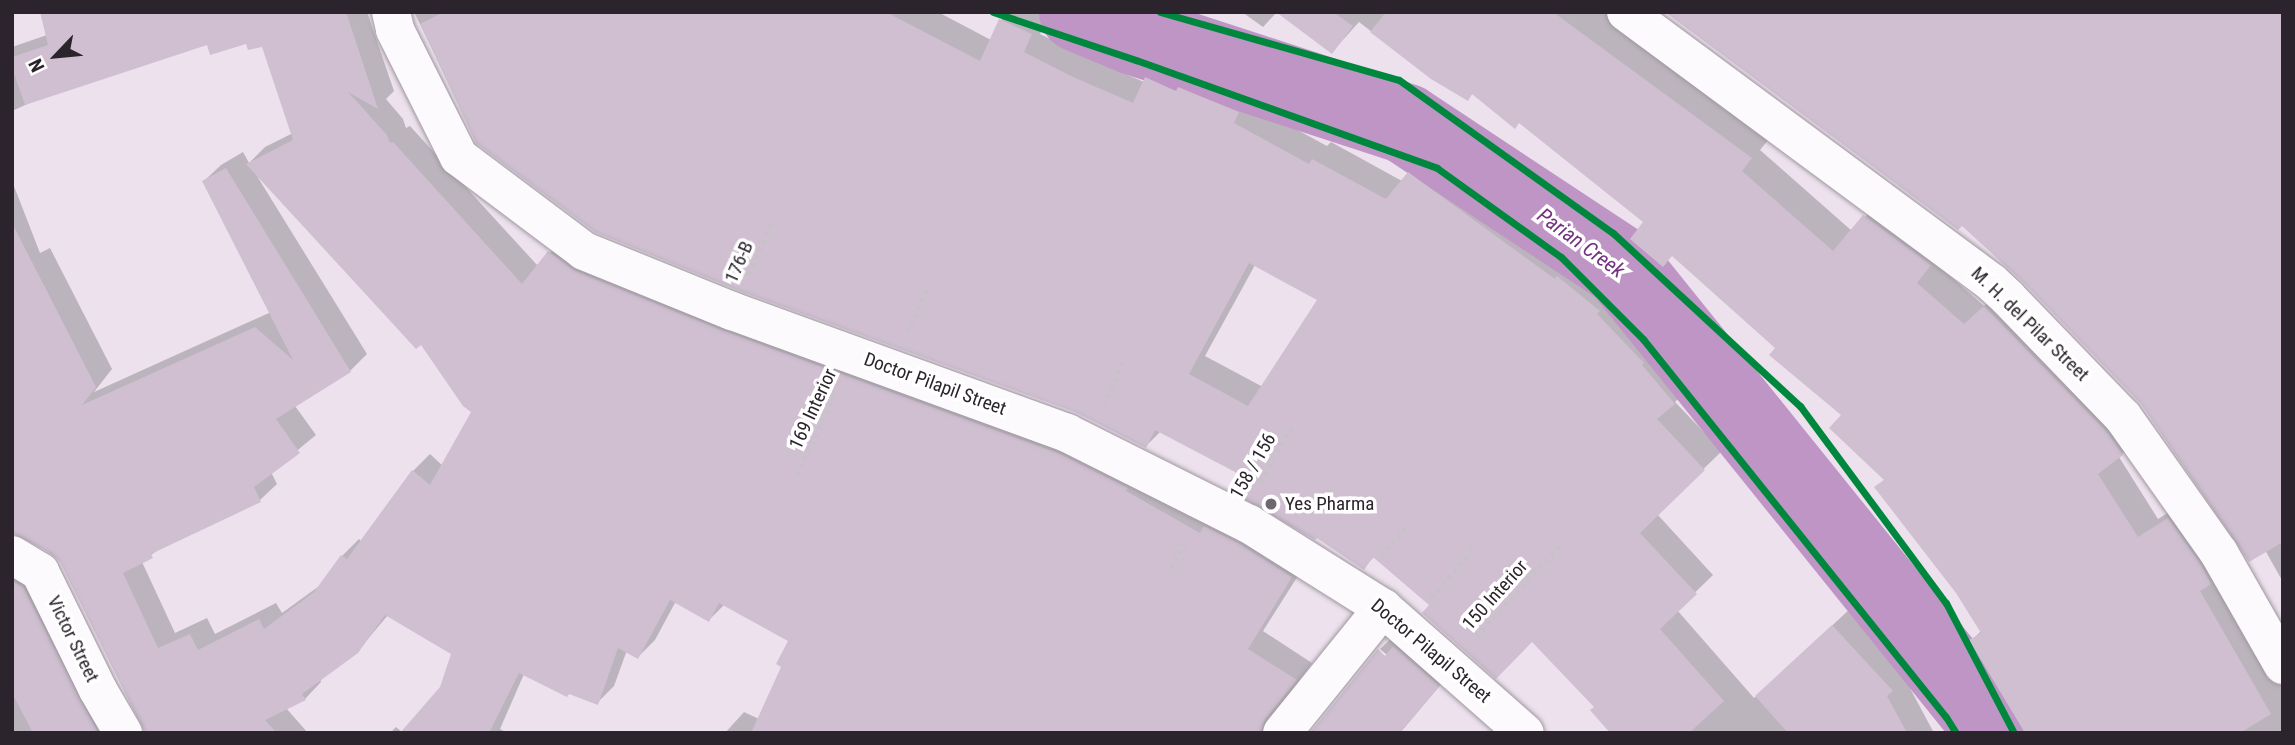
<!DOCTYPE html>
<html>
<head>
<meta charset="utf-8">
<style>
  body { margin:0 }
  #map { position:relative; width:2295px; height:745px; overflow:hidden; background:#ece1ed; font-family:"Roboto Condensed",sans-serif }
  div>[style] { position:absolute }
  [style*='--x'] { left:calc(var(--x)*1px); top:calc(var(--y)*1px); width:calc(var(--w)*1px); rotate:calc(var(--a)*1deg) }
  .shadow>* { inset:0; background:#0003 }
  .river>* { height:80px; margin:-40px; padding:0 40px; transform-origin:40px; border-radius:40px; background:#be95c4 }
  .building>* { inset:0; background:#cfbfd1 }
  .path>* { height:4.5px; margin-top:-2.25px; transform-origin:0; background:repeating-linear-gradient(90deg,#c7c2c8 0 3.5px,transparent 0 8.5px) }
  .roads { filter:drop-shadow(0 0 2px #9f97a0) drop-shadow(0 0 2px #9f97a0) }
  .minor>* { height:38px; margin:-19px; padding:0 19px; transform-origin:19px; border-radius:19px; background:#fcfafc }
  .cycleway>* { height:7px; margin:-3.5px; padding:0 3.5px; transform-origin:3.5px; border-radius:3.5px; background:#00873e }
  .dots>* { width:19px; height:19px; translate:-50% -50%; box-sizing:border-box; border:4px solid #fff; border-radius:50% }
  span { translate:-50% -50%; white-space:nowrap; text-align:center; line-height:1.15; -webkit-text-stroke:7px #fff; paint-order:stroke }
  .street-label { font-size:19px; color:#2b242c }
  .poi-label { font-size:19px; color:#2b242c }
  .left { translate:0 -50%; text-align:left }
  .water-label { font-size:21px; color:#73327f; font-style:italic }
  .frame { position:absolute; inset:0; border:14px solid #2b242c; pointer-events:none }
  .north { position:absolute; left:21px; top:21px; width:70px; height:70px; -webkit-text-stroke:5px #fff; paint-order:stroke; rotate:244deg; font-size:19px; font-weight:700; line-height:28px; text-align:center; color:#2b242c }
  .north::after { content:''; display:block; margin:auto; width:24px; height:32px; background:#2b242c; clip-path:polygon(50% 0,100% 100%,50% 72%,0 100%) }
</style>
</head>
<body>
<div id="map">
  <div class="shadow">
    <i style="clip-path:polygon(evenodd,41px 12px,367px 12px,394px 91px,386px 99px,403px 119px,406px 128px,410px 126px,538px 266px,566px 235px,1075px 437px,1308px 560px,1263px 631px,1312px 663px,1277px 711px,1284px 733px,725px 733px,744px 712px,759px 719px,783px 666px,790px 640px,725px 604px,709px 620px,676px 601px,655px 640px,638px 657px,627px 650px,614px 686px,597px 703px,524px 674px,500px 729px,507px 733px,390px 733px,396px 727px,402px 732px,441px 688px,454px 653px,388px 615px,357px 652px,320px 679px,321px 682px,305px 699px,286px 708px,308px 733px,146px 733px,61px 561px,24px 535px,12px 532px,12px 181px,40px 253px,50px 248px,112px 369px,94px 392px,271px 312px,204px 181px,221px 165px,243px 152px,249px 163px,265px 147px,293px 133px,263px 45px,247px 42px,209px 43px,54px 92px,12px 111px,12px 47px,47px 35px,41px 12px,257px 176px,421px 342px,473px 411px,443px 466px,430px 454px,413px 471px,362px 542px,359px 539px,342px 556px,322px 584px,282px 613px,276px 603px,215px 634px,207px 618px,175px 633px,142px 562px,163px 546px,260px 500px,277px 484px,271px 472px,316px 435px,295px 406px,350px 371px,367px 354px,257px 176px)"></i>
    <i style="clip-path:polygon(evenodd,414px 12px,938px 12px,991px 40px,1001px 20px,1008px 12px,1041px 12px,1049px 16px,1040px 34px,1091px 59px,1144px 82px,1165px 60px,1194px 73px,1197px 70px,1255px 94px,1251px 105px,1327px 146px,1331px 142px,1402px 181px,1427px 155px,1574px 262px,1576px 260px,1616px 292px,1614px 296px,1661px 344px,1692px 385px,1675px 402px,1722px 451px,1657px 514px,1713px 575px,1677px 610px,1754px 698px,1851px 608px,1910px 672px,1904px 677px,1934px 733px,1613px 733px,1596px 707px,1574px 653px,1431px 604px,1375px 556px,1363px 568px,1239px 472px,1161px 431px,1146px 446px,1075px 411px,478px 141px,414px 12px,1255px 265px,1319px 300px,1263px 387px,1205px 356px,1255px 265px)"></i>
    <i style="clip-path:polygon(1242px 12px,1277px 12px,1263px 27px)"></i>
    <i style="clip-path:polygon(1279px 12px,1635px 12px,1783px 122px,1760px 150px,1852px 231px,1884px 197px,1935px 263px,1984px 306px,2005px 288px,2142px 435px,2119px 457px,2158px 519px,2188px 500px,2283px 682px,2283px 733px,2063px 733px,1972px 640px,1981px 631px,1958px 592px,1876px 488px,1885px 479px,1843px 415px,1777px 347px,1646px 222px,1520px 121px,1473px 93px,1468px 99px,1432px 78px,1359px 22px,1332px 52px)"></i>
    <i style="clip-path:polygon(2283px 12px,2283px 582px,2265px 550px,2142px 403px)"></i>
    <i style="clip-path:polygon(12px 551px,126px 733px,12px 733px)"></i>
    <i style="clip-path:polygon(1396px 634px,1454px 669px,1400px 733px,1391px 663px,1393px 660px,1380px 649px)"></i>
  </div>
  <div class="river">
    <i style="--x:1079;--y:12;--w:60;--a:22.7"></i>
    <i style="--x:1134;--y:35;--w:286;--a:18.1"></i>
    <i style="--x:1406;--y:124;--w:259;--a:33.5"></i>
    <i style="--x:1622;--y:267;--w:580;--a:51.16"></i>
    <i style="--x:1986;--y:719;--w:16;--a:63"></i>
  </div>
  <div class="building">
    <i style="clip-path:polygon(40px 12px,346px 12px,378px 109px,348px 92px,387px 135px,390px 143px,393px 142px,522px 284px,548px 251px,575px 271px,724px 331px,1058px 453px,1128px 488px,1126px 491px,1200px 533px,1204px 526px,1238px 543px,1292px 577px,1248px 649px,1297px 680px,1265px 719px,1261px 733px,751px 733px,781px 667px,776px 664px,788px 641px,719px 603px,709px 622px,670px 600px,638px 659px,618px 648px,598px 705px,569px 694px,567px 697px,519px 673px,489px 733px,400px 733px,440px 687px,451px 654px,385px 615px,358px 653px,302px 694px,306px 700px,265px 720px,277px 733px,145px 733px,60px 562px,51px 553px,12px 533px,12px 223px,96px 387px,82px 405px,255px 327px,293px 360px,202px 181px,226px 168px,351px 372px,276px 419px,300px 453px,254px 487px,261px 502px,151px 554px,153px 558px,123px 573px,158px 648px,190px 634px,198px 650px,259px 619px,264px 629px,314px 592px,341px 555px,347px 559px,412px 470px,430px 485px,471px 412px,463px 406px,421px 345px,416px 349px,246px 164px,293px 140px,262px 47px,248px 50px,246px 44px,210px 55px,207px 45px,25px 105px,12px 68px,12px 57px,48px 45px)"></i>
    <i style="clip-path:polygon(evenodd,444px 12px,886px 12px,980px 61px,999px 19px,1032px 34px,1024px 52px,1073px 77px,1133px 103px,1145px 77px,1176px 91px,1178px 87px,1239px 112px,1234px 123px,1309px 164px,1312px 159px,1386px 199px,1408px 172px,1555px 279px,1557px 276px,1600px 311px,1597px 314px,1644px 363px,1642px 365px,1675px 404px,1657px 419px,1705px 470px,1640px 533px,1697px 594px,1660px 629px,1724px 701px,1689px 733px,1610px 733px,1590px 710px,1594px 707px,1532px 642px,1496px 679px,1422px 613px,1429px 605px,1373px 557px,1364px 570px,1317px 538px,1315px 540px,1227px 489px,1237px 473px,1155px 430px,1146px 448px,1075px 412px,740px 291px,595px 232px,476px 143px,420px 24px,444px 12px,1249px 263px,1317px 300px,1248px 406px,1189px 374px,1249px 263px)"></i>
    <i style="clip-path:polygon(1276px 12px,1333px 12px,1353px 26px,1332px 54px)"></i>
    <i style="clip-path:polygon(1386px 12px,1553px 12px,1752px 158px,1742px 171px,1833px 251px,1863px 215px,1931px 265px,1917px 283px,1964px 324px,1984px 306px,2106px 431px,2123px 455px,2098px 474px,2138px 537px,2168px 518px,2201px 565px,2211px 584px,2200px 591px,2271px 714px,2240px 733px,2025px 733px,1969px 640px,1981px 633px,1956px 593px,1874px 487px,1884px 480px,1829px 428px,1841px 415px,1769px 355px,1775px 348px,1672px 256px,1663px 267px,1630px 239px,1643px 222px,1519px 123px,1515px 129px,1472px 94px,1468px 101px,1431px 79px,1370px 32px)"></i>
    <i style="clip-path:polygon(1665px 12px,2283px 12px,2283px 542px,2249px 562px,2141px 404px,2023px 282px,1962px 226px,1958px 230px)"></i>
    <i style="clip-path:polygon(12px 581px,23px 587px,98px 733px,33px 733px,12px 693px)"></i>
    <i style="clip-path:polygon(1832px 625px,1893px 691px,1887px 696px,1907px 733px,1788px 733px,1755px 696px)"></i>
    <i style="clip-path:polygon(1393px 646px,1439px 686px,1400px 733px,1310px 733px,1378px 649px,1385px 656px)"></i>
  </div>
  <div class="path">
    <i style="--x:749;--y:274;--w:55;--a:-66.3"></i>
    <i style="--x:908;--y:332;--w:50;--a:-66.5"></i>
    <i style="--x:1104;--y:404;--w:50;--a:-66.5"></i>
    <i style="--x:797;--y:475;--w:91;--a:-64.6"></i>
    <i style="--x:1260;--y:482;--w:64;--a:-59.8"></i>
    <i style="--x:1381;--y:556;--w:40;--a:-49"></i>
    <i style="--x:1171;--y:568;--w:34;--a:-62"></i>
    <i style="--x:1431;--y:597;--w:63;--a:-48.2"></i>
    <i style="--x:1477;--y:637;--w:126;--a:-48.2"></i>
  </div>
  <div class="roads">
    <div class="minor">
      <i style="--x:391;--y:12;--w:18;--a:77"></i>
      <i style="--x:395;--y:30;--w:142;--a:63.3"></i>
      <i style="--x:459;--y:157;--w:156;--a:36.9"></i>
      <i style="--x:584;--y:251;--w:160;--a:22.1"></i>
      <i style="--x:732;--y:311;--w:357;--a:20"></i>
      <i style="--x:1067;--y:433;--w:203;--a:26.6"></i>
      <i style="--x:1249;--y:524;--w:158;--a:32.1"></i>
      <i style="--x:1383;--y:608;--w:189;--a:41.4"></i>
      <i style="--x:1626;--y:12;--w:454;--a:36.5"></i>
      <i style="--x:1991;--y:282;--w:23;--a:43"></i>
      <i style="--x:2008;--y:298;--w:165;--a:46"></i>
      <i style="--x:2123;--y:417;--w:166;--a:54.8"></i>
      <i style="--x:2219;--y:553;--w:129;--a:60.3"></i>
      <i style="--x:12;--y:555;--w:33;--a:31"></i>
      <i style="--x:40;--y:572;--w:131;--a:63.8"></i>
      <i style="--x:98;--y:690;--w:50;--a:59.8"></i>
      <i style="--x:1282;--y:733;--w:161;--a:-51.1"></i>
    </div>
  </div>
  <div class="cycleway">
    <i style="--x:993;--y:12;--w:151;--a:18.6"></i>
    <i style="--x:1136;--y:60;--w:320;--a:19.7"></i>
    <i style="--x:1437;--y:168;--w:153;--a:35.7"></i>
    <i style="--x:1561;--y:257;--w:116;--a:45"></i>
    <i style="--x:1643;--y:339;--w:484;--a:51.3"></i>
    <i style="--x:1946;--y:717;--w:19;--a:58"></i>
    <i style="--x:1160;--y:12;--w:248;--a:15.9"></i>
    <i style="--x:1399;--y:80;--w:263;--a:35.6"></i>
    <i style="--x:1613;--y:233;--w:255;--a:42.8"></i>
    <i style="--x:1800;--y:406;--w:245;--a:53.5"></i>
    <i style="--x:1946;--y:603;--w:147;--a:62.4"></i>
  </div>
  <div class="dots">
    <i style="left:1271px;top:504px;background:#6f6670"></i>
  </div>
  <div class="street-label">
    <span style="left:739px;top:262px;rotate:-66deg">176-B</span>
    <span style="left:2030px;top:324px;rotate:44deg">M. H. del Pilar Street</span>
    <span style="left:935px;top:384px;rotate:20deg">Doctor Pilapil Street</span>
    <span style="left:813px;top:409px;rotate:-65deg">169 Interior</span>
    <span style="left:1253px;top:466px;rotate:-60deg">158 / 156</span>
    <span style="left:1495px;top:595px;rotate:-48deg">150 Interior</span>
    <span style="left:73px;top:639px;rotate:64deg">Victor Street</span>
    <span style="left:1431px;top:651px;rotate:40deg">Doctor Pilapil Street</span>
  </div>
  <div class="poi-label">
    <span class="left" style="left:1285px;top:504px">Yes Pharma</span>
  </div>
  <div class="water-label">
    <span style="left:1581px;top:243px;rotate:36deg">Parian Creek</span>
  </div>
  <div class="frame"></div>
  <div class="north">N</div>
</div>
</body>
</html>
